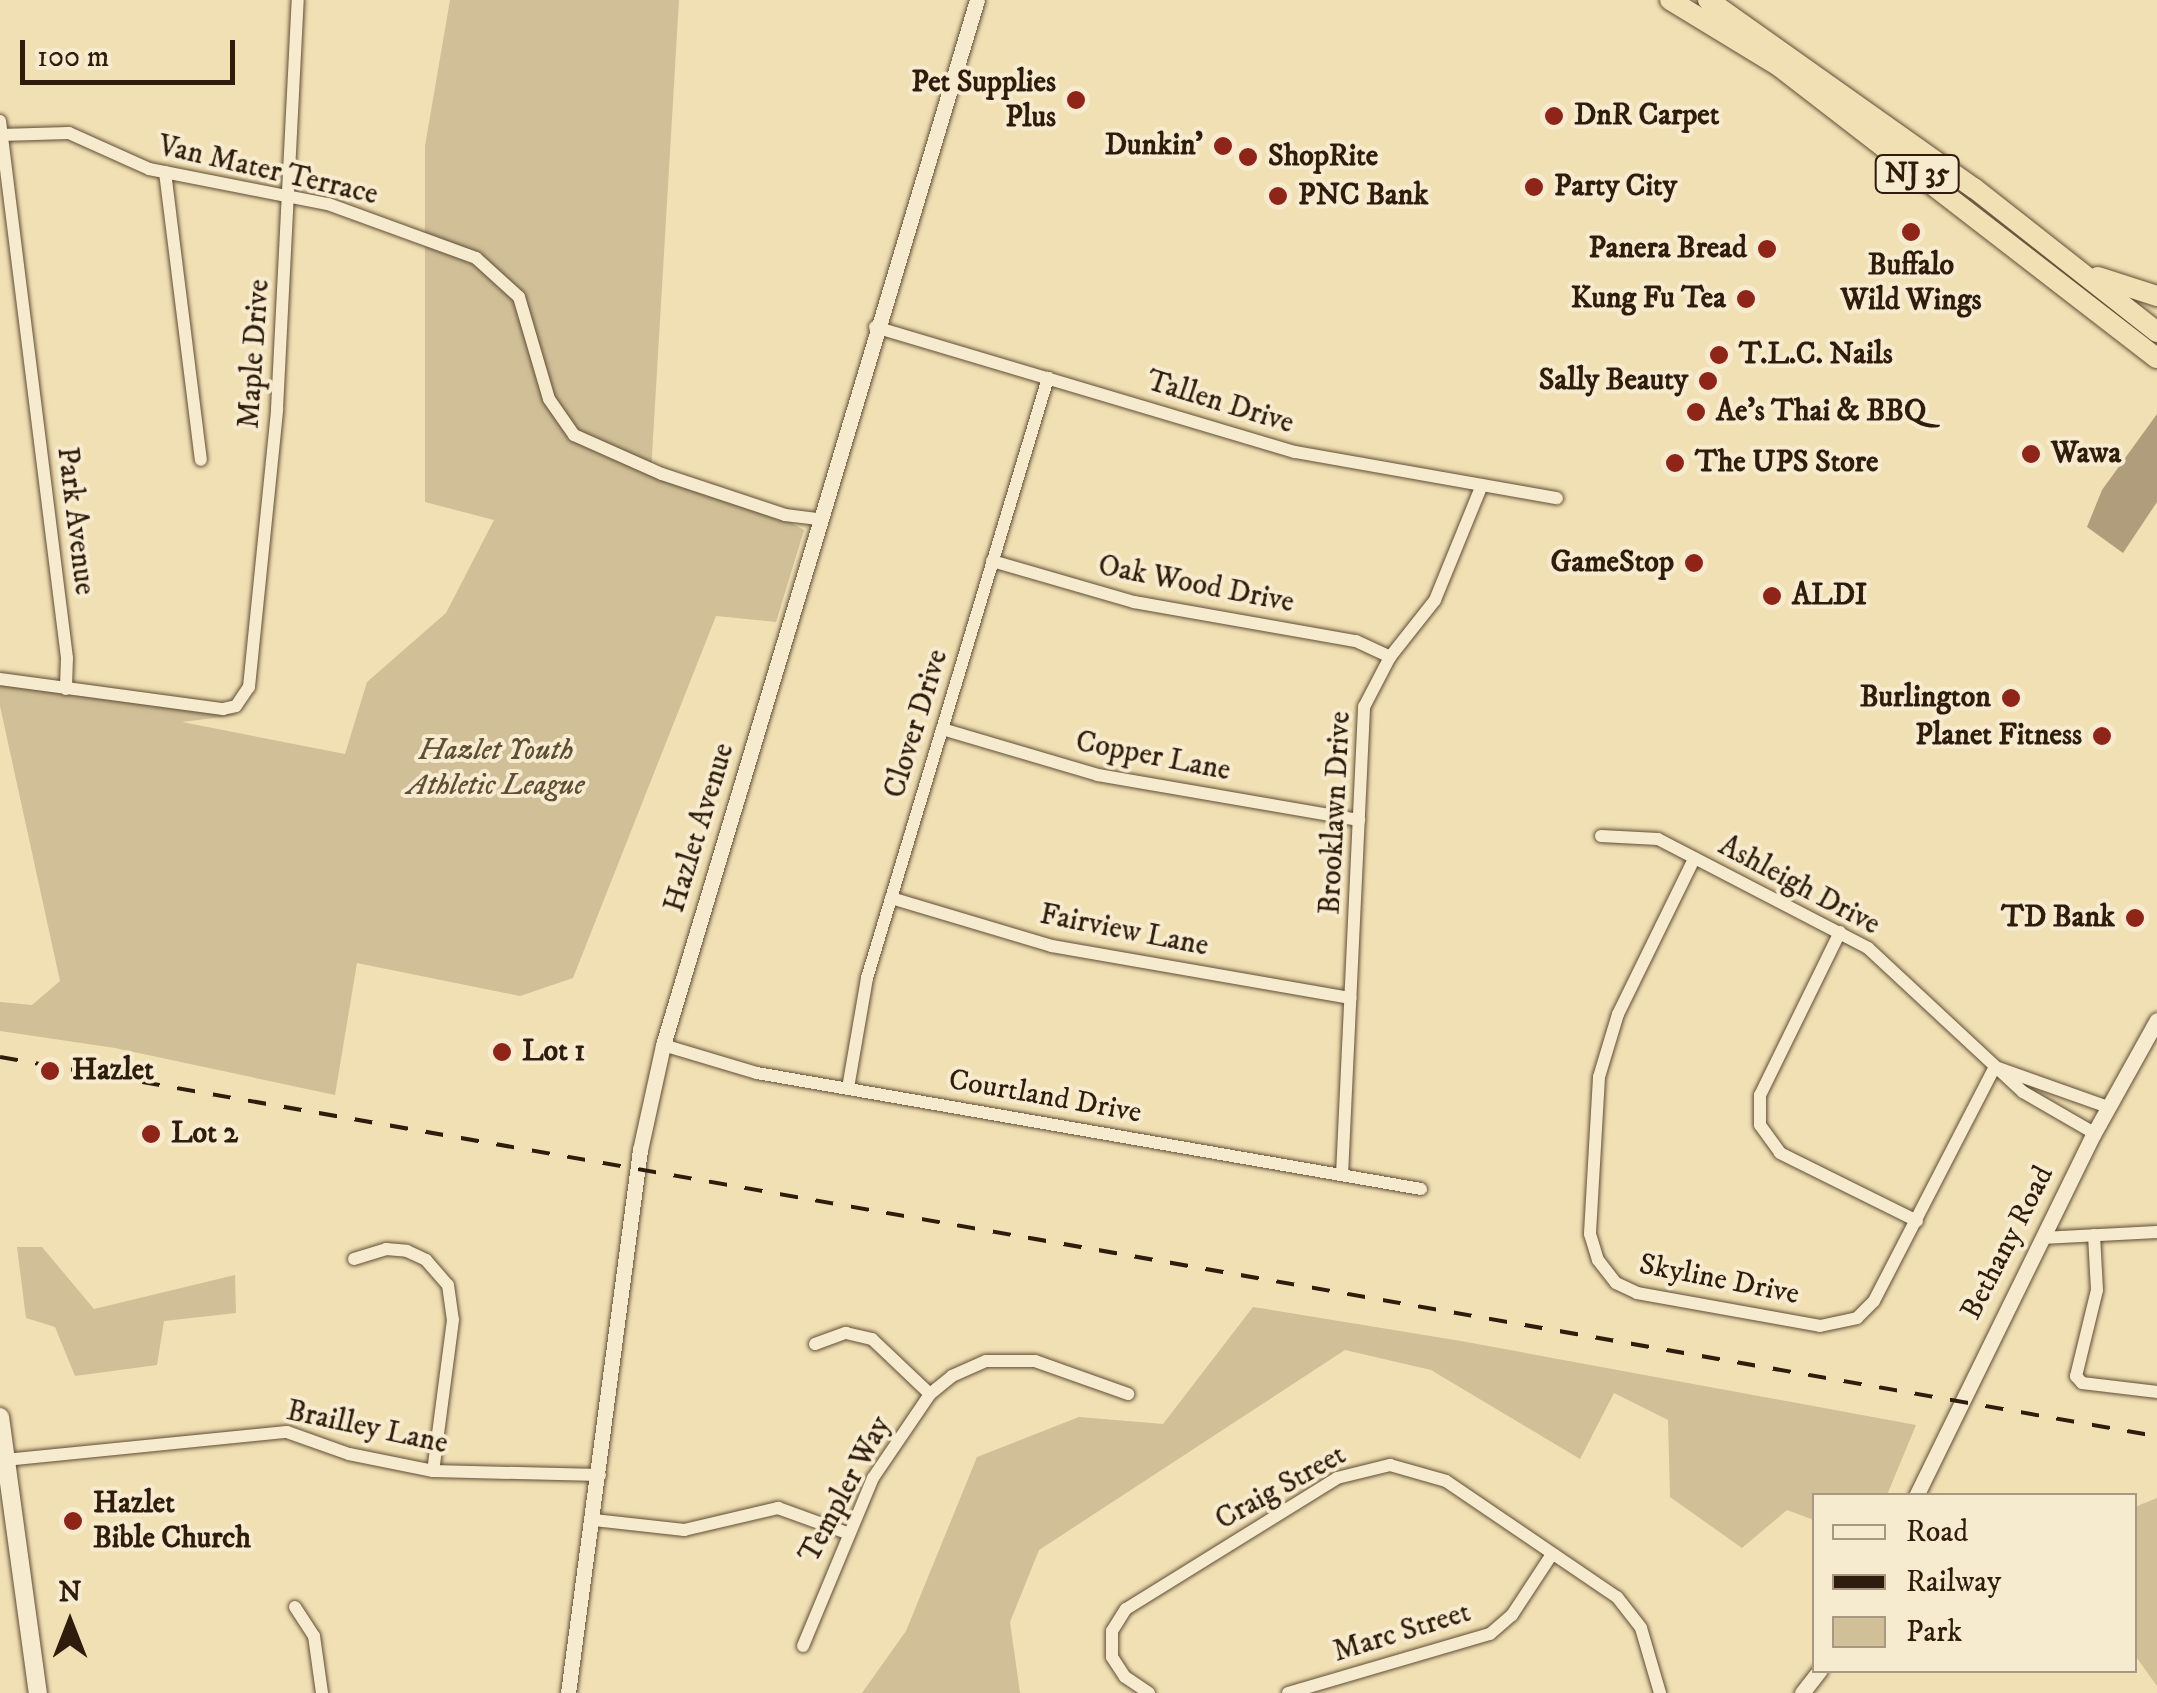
<!DOCTYPE html>
<html>
<head>
<meta charset="utf-8">
<style>
  body { margin:0 }
  #map { position:relative; width:2157px; height:1693px; overflow:hidden; background:#f1e0b3; font-family:"IM FELL DW Pica",serif }
  div>[style] { position:absolute }
  [style*='--x'] { left:calc(var(--x)*1px); top:calc(var(--y)*1px); width:calc(var(--w)*1px); rotate:calc(var(--a)*1deg) }
  .green>* { inset:0; background:#d0bf97 }
  .water>* { inset:0; background:#af9d7b }
  .roads { filter:drop-shadow(0 0 2px #604d36) drop-shadow(0 0 2px #604d36) }
  .minor>* { height:12px; margin:-6px; padding:0 6px; transform-origin:6px; border-radius:6px; background:#f6ebce }
  .tertiary>* { height:15px; margin:-7.5px; padding:0 7.5px; transform-origin:7.5px; border-radius:7.5px; background:#f6ebce }
  .secondary>* { height:18px; margin:-9px; padding:0 9px; transform-origin:9px; border-radius:9px; background:#f6ebce }
  .trunk>* { height:20px; margin:-10px; padding:0 10px; transform-origin:10px; border-radius:10px; background:#f1e0b3 }
  .rail>* { height:4px; margin-top:-2px; transform-origin:0; background:repeating-linear-gradient(90deg,#2f1c0d 0 18px,transparent 0 36px) }
  .dots>* { width:28px; height:28px; translate:-50% -50%; box-sizing:border-box; border:5px solid #f6ebce; border-radius:50% }
  span { translate:-50% -50%; white-space:nowrap; text-align:center; line-height:1.15; -webkit-text-stroke:8px #f6ebce; paint-order:stroke }
  .shield-label span { padding:2px 8px; background:#f6ebce; border:2px solid; border-radius:8px; -webkit-text-stroke-width:0 }
  .shield-label { font-size:28px; color:#2f1c0d; font-weight:700 }
  .poi-label { font-size:30px; color:#2f1c0d; font-weight:700 }
  .right { translate:-100% -50%; text-align:right }
  .left { translate:0 -50%; text-align:left }
  .street-label { font-size:30px; color:#2f1c0d }
  .park-label { font-size:30px; color:#5f4d36; font-style:italic }
  .legend { position:absolute; left:1812px; top:1493px; width:325px; height:180px; box-sizing:border-box; background:#f6ebce; border:2px solid #a69881; margin:0; padding:12px 18px; list-style:none; font-size:30px; color:#2f1c0d }
  .legend li { display:flex; align-items:center; gap:20px; height:50px }
  .legend b { width:50px; border:2px solid #a69881 }
  .north { position:absolute; left:20px; top:1573px; width:100px; height:100px; -webkit-text-stroke:8px #f6ebce; paint-order:stroke; rotate:0deg; font-size:28px; font-weight:700; line-height:40px; text-align:center; color:#2f1c0d }
  .north::after { content:''; display:block; margin:auto; width:35px; height:45px; background:#2f1c0d; clip-path:polygon(50% 0,100% 100%,50% 72%,0 100%) }
  .scale { position:absolute; left:20px; top:40px; width:215px; height:45px; box-sizing:border-box; border:5px solid #2f1c0d; border-top:0; padding-left:12px; font-size:30px; line-height:35px; white-space:nowrap; color:#2f1c0d; -webkit-text-stroke:8px #f6ebce; paint-order:stroke }
</style>
</head>
<body>
<div id="map">
  <div class="green">
    <i style="clip-path:polygon(450px 0,679px 0,651px 472px,762px 507px,804px 530px,776px 622px,716px 616px,573px 978px,520px 996px,357px 963px,335px 1095px,115px 1048px,0 1031px,0 1002px,32px 1005px,60px 981px,0 706px,0 678px,237px 715px,182px 722px,345px 754px,367px 682px,446px 613px,494px 520px,425px 502px,425px 146px)"></i>
    <i style="clip-path:polygon(17px 1247px,42px 1247px,94px 1309px,235px 1275px,236px 1313px,164px 1321px,157px 1365px,75px 1376px,55px 1327px,26px 1318px)"></i>
    <i style="clip-path:polygon(1253px 1307px,1461px 1341px,1916px 1425px,1887px 1495px,1814px 1496px,1814px 1520px,1787px 1510px,1742px 1548px,1670px 1497px,1668px 1420px,1614px 1393px,1580px 1459px,1431px 1370px,1345px 1350px,1039px 1550px,1010px 1622px,1020px 1693px,862px 1693px,906px 1631px,977px 1457px,1079px 1417px,1163px 1424px)"></i>
    <i style="clip-path:polygon(2157px 1498px,2157px 1686px,2134px 1654px,2135px 1507px)"></i>
  </div>
  <div class="water">
    <i style="clip-path:polygon(2157px 414px,2157px 502px,2123px 553px,2087px 527px,2102px 490px)"></i>
  </div>
  <div class="roads">
    <div class="minor">
      <i style="--x:0;--y:121;--w:541;--a:82.89"></i>
      <i style="--x:67;--y:658;--w:31;--a:92"></i>
      <i style="--x:0;--y:135;--w:69;--a:-1.7"></i>
      <i style="--x:69;--y:133;--w:88;--a:24.2"></i>
      <i style="--x:149;--y:169;--w:182;--a:11.1"></i>
      <i style="--x:328;--y:204;--w:158;--a:20"></i>
      <i style="--x:476;--y:258;--w:58;--a:42.2"></i>
      <i style="--x:519;--y:297;--w:106;--a:73.6"></i>
      <i style="--x:549;--y:399;--w:44;--a:55.2"></i>
      <i style="--x:574;--y:435;--w:96;--a:23.9"></i>
      <i style="--x:662;--y:474;--w:130;--a:18.4"></i>
      <i style="--x:785;--y:515;--w:34;--a:7"></i>
      <i style="--x:165;--y:172;--w:290;--a:82.9"></i>
      <i style="--x:875;--y:327;--w:438;--a:16.6"></i>
      <i style="--x:1295;--y:452;--w:266;--a:10"></i>
      <i style="--x:992;--y:561;--w:148;--a:16.1"></i>
      <i style="--x:1134;--y:602;--w:225;--a:10"></i>
      <i style="--x:1356;--y:641;--w:38;--a:25"></i>
      <i style="--x:0;--y:679;--w:225;--a:7.7"></i>
      <i style="--x:223;--y:709;--w:13;--a:-13"></i>
      <i style="--x:236;--y:706;--w:23;--a:-56"></i>
      <i style="--x:249;--y:687;--w:279;--a:-84.2"></i>
      <i style="--x:277;--y:409;--w:410;--a:-87.1"></i>
      <i style="--x:942;--y:729;--w:163;--a:16.4"></i>
      <i style="--x:1098;--y:775;--w:265;--a:9.8"></i>
      <i style="--x:1601;--y:836;--w:57;--a:3"></i>
      <i style="--x:1658;--y:839;--w:237;--a:27.4"></i>
      <i style="--x:1868;--y:948;--w:212;--a:42.9"></i>
      <i style="--x:2023;--y:1092;--w:82;--a:30"></i>
      <i style="--x:1694;--y:859;--w:173;--a:116.1"></i>
      <i style="--x:1618;--y:1014;--w:66;--a:106.8"></i>
      <i style="--x:1599;--y:1077;--w:157;--a:93.3"></i>
      <i style="--x:1590;--y:1234;--w:27;--a:73"></i>
      <i style="--x:1598;--y:1260;--w:29;--a:52"></i>
      <i style="--x:1616;--y:1283;--w:23;--a:25"></i>
      <i style="--x:1637;--y:1293;--w:186;--a:10.2"></i>
      <i style="--x:1820;--y:1326;--w:38;--a:-12"></i>
      <i style="--x:1857;--y:1318;--w:24;--a:-45"></i>
      <i style="--x:1874;--y:1301;--w:263;--a:-62.7"></i>
      <i style="--x:891;--y:898;--w:168;--a:16.6"></i>
      <i style="--x:1052;--y:946;--w:303;--a:9.9"></i>
      <i style="--x:1840;--y:932;--w:182;--a:116.1"></i>
      <i style="--x:1760;--y:1095;--w:30;--a:90"></i>
      <i style="--x:1760;--y:1125;--w:34;--a:54"></i>
      <i style="--x:1780;--y:1153;--w:153;--a:26.4"></i>
      <i style="--x:663;--y:1045;--w:98;--a:16.6"></i>
      <i style="--x:757;--y:1073;--w:674;--a:9.91"></i>
      <i style="--x:1998;--y:1068;--w:117;--a:19.5"></i>
      <i style="--x:848;--y:1088;--w:112;--a:-80.2"></i>
      <i style="--x:867;--y:978;--w:627;--a:-73.21"></i>
      <i style="--x:1342;--y:1175;--w:469;--a:-87.3"></i>
      <i style="--x:1364;--y:707;--w:56;--a:-62.5"></i>
      <i style="--x:1390;--y:657;--w:73;--a:-51.7"></i>
      <i style="--x:1435;--y:600;--w:124;--a:-67.8"></i>
      <i style="--x:2094;--y:1235;--w:55;--a:86.9"></i>
      <i style="--x:2097;--y:1290;--w:89;--a:103.7"></i>
      <i style="--x:2076;--y:1376;--w:9;--a:49"></i>
      <i style="--x:2082;--y:1383;--w:76;--a:6.8"></i>
      <i style="--x:2042;--y:1238;--w:115;--a:-3"></i>
      <i style="--x:354;--y:1259;--w:34;--a:-17"></i>
      <i style="--x:386;--y:1249;--w:21;--a:5"></i>
      <i style="--x:407;--y:1251;--w:21;--a:25"></i>
      <i style="--x:426;--y:1260;--w:33;--a:49"></i>
      <i style="--x:448;--y:1285;--w:35;--a:82"></i>
      <i style="--x:453;--y:1320;--w:152;--a:97.5"></i>
      <i style="--x:815;--y:1344;--w:33;--a:-20"></i>
      <i style="--x:846;--y:1333;--w:27;--a:13"></i>
      <i style="--x:872;--y:1339;--w:80;--a:43.5"></i>
      <i style="--x:5;--y:1460;--w:283;--a:-5.7"></i>
      <i style="--x:287;--y:1432;--w:66;--a:19.5"></i>
      <i style="--x:349;--y:1454;--w:86;--a:11.4"></i>
      <i style="--x:433;--y:1471;--w:167;--a:1.4"></i>
      <i style="--x:594;--y:1520;--w:91;--a:6.3"></i>
      <i style="--x:684;--y:1530;--w:97;--a:-13.2"></i>
      <i style="--x:778;--y:1508;--w:73;--a:19.9"></i>
      <i style="--x:295;--y:1607;--w:35;--a:57"></i>
      <i style="--x:314;--y:1636;--w:58;--a:82"></i>
      <i style="--x:803;--y:1646;--w:182;--a:-67.4"></i>
      <i style="--x:873;--y:1478;--w:102;--a:-55.8"></i>
      <i style="--x:930;--y:1394;--w:28;--a:-39"></i>
      <i style="--x:952;--y:1376;--w:37;--a:-24"></i>
      <i style="--x:986;--y:1361;--w:49;--a:0"></i>
      <i style="--x:1035;--y:1361;--w:99;--a:19.5"></i>
      <i style="--x:1149;--y:1693;--w:29;--a:-146"></i>
      <i style="--x:1125;--y:1677;--w:24;--a:-123"></i>
      <i style="--x:1112;--y:1657;--w:26;--a:-90"></i>
      <i style="--x:1112;--y:1631;--w:26;--a:-58"></i>
      <i style="--x:1126;--y:1609;--w:248;--a:-31.8"></i>
      <i style="--x:1337;--y:1478;--w:55;--a:-13.8"></i>
      <i style="--x:1390;--y:1465;--w:58;--a:15.9"></i>
      <i style="--x:1446;--y:1481;--w:207;--a:34.2"></i>
      <i style="--x:1617;--y:1597;--w:39;--a:52"></i>
      <i style="--x:1641;--y:1628;--w:68;--a:73.7"></i>
      <i style="--x:1288;--y:1693;--w:210;--a:-16.3"></i>
      <i style="--x:1490;--y:1634;--w:29;--a:-41"></i>
      <i style="--x:1512;--y:1615;--w:73;--a:-56.7"></i>
    </div>
    <div class="tertiary">
      <i style="--x:1916;--y:1496;--w:404;--a:-63.9"></i>
      <i style="--x:2094;--y:1133;--w:129;--a:-60.9"></i>
      <i style="--x:568;--y:1693;--w:548;--a:-82.45"></i>
      <i style="--x:640;--y:1150;--w:107;--a:-77.6"></i>
      <i style="--x:663;--y:1045;--w:1091;--a:-73.28"></i>
      <i style="--x:1802;--y:1693;--w:29;--a:-52"></i>
    </div>
    <div class="secondary">
      <i style="--x:0;--y:1417;--w:279;--a:82.2"></i>
    </div>
    <div class="trunk">
      <i style="--x:1670;--y:0;--w:129;--a:31.3"></i>
      <i style="--x:1780;--y:67;--w:476;--a:37.7"></i>
      <i style="--x:1708;--y:0;--w:326;--a:35.3"></i>
      <i style="--x:1974;--y:188;--w:233;--a:38.2"></i>
      <i style="--x:2098;--y:277;--w:62;--a:17.9"></i>
    </div>
  </div>
  <div class="rail">
    <i style="--x:0;--y:1057;--w:2190;--a:9.97"></i>
  </div>
  <div class="dots">
    <i style="left:1076px;top:100px;background:#8f2418"></i>
    <i style="left:1554px;top:116px;background:#8f2418"></i>
    <i style="left:1223px;top:146px;background:#8f2418"></i>
    <i style="left:1248px;top:157px;background:#8f2418"></i>
    <i style="left:1534px;top:187px;background:#8f2418"></i>
    <i style="left:1278px;top:196px;background:#8f2418"></i>
    <i style="left:1911px;top:232px;background:#8f2418"></i>
    <i style="left:1767px;top:249px;background:#8f2418"></i>
    <i style="left:1746px;top:299px;background:#8f2418"></i>
    <i style="left:1719px;top:355px;background:#8f2418"></i>
    <i style="left:1708px;top:381px;background:#8f2418"></i>
    <i style="left:1696px;top:412px;background:#8f2418"></i>
    <i style="left:2031px;top:454px;background:#8f2418"></i>
    <i style="left:1675px;top:463px;background:#8f2418"></i>
    <i style="left:1694px;top:563px;background:#8f2418"></i>
    <i style="left:1772px;top:596px;background:#8f2418"></i>
    <i style="left:2011px;top:698px;background:#8f2418"></i>
    <i style="left:2102px;top:736px;background:#8f2418"></i>
    <i style="left:2135px;top:918px;background:#8f2418"></i>
    <i style="left:502px;top:1052px;background:#8f2418"></i>
    <i style="left:50px;top:1071px;background:#8f2418"></i>
    <i style="left:151px;top:1134px;background:#8f2418"></i>
    <i style="left:73px;top:1521px;background:#8f2418"></i>
  </div>
  <div class="shield-label">
    <span style="left:1917px;top:174px">NJ 35</span>
  </div>
  <div class="poi-label">
    <span class="right" style="left:1056px;top:100px">Pet Supplies<br>Plus</span>
    <span class="left" style="left:1574px;top:116px">DnR Carpet</span>
    <span class="right" style="left:1203px;top:146px">Dunkin'</span>
    <span class="left" style="left:1268px;top:157px">ShopRite</span>
    <span class="left" style="left:1554px;top:187px">Party City</span>
    <span class="left" style="left:1298px;top:196px">PNC Bank</span>
    <span class="right" style="left:1747px;top:249px">Panera Bread</span>
    <span style="left:1911px;top:283px">Buffalo<br>Wild Wings</span>
    <span class="right" style="left:1726px;top:299px">Kung Fu Tea</span>
    <span class="left" style="left:1739px;top:355px">T.L.C. Nails</span>
    <span class="right" style="left:1688px;top:381px">Sally Beauty</span>
    <span class="left" style="left:1716px;top:412px">Ae's Thai &amp; BBQ</span>
    <span class="left" style="left:2051px;top:454px">Wawa</span>
    <span class="left" style="left:1695px;top:463px">The UPS Store</span>
    <span class="right" style="left:1674px;top:563px">GameStop</span>
    <span class="left" style="left:1792px;top:596px">ALDI</span>
    <span class="right" style="left:1991px;top:698px">Burlington</span>
    <span class="right" style="left:2082px;top:736px">Planet Fitness</span>
    <span class="right" style="left:2115px;top:918px">TD Bank</span>
    <span class="left" style="left:522px;top:1052px">Lot 1</span>
    <span class="left" style="left:72px;top:1071px">Hazlet</span>
    <span class="left" style="left:171px;top:1134px">Lot 2</span>
    <span class="left" style="left:93px;top:1521px">Hazlet<br>Bible Church</span>
  </div>
  <div class="street-label">
    <span style="left:268px;top:171px;rotate:13deg">Van Mater Terrace</span>
    <span style="left:255px;top:354px;rotate:-86deg">Maple Drive</span>
    <span style="left:1220px;top:403px;rotate:17deg">Tallen Drive</span>
    <span style="left:75px;top:521px;rotate:83deg">Park Avenue</span>
    <span style="left:1196px;top:585px;rotate:11deg">Oak Wood Drive</span>
    <span style="left:917px;top:724px;rotate:-73deg">Clover Drive</span>
    <span style="left:1153px;top:757px;rotate:11deg">Copper Lane</span>
    <span style="left:1336px;top:813px;rotate:-87deg">Brooklawn Drive</span>
    <span style="left:700px;top:828px;rotate:-73deg">Hazlet Avenue</span>
    <span style="left:1799px;top:886px;rotate:28deg">Ashleigh Drive</span>
    <span style="left:1124px;top:931px;rotate:11deg">Fairview Lane</span>
    <span style="left:1045px;top:1097px;rotate:10deg">Courtland Drive</span>
    <span style="left:2008px;top:1243px;rotate:-63deg">Bethany Road</span>
    <span style="left:1719px;top:1280px;rotate:11deg">Skyline Drive</span>
    <span style="left:367px;top:1428px;rotate:12deg">Brailley Lane</span>
    <span style="left:1281px;top:1488px;rotate:-29deg">Craig Street</span>
    <span style="left:846px;top:1490px;rotate:-62deg">Templer Way</span>
    <span style="left:1402px;top:1633px;rotate:-17deg">Marc Street</span>
  </div>
  <div class="park-label">
    <span style="left:496px;top:768px">Hazlet Youth<br>Athletic League</span>
  </div>
  <ul class="legend">
  <li><b style="height:12px;background:#f6ebce"></b>Road</li>
  <li><b style="height:12px;background:#2f1c0d"></b>Railway</li>
  <li><b style="height:28px;background:#d0bf97"></b>Park</li>
  </ul>
  <div class="north">N</div>
  <div class="scale">100 m</div>
</div>
</body>
</html>
